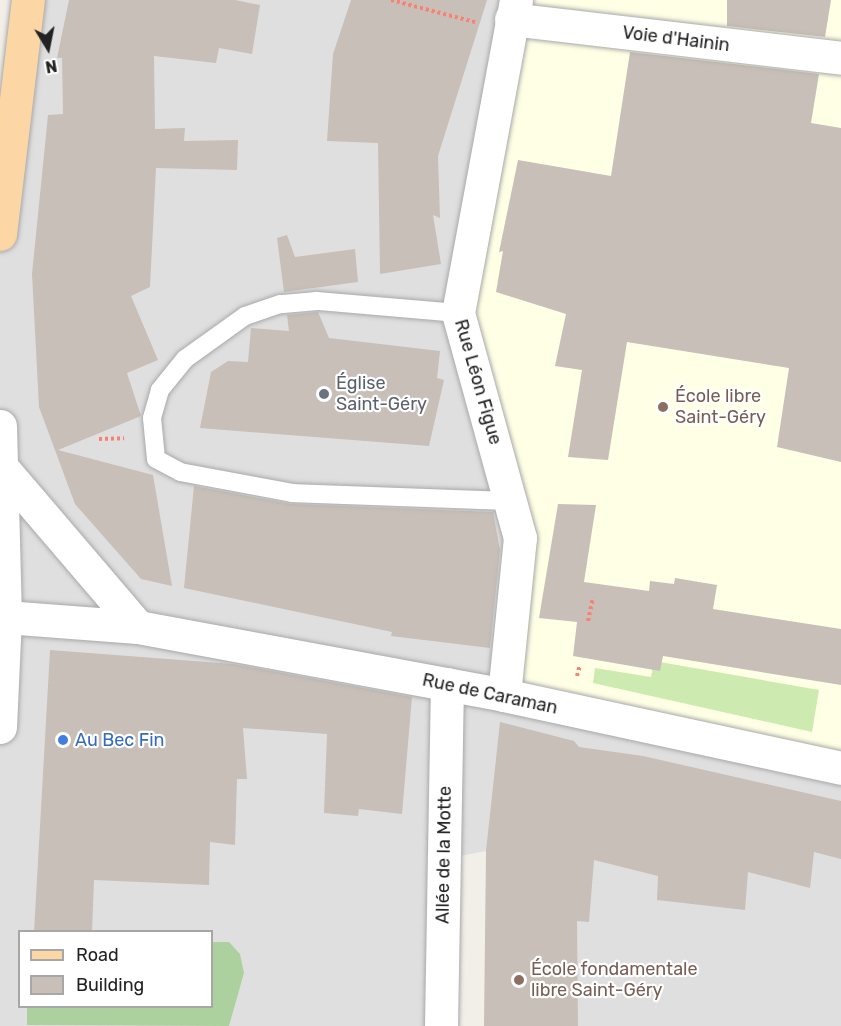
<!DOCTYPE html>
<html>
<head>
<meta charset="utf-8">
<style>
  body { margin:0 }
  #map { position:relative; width:841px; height:1026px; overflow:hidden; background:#f2efe9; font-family:Rubik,sans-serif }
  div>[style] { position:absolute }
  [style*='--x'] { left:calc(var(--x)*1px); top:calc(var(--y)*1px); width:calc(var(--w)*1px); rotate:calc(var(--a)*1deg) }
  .residential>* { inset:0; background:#e0dfdf }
  .education>* { inset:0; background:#ffffe5 }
  .grass>* { inset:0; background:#cdebb0 }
  .forest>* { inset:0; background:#add19e }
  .building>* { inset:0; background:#c7bfb8 }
  .path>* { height:4px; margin-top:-2px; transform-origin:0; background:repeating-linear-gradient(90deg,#fa8072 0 3px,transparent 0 6px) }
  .roads { filter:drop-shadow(0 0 2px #a9a9a9) drop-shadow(0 0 2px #a9a9a9) }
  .service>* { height:18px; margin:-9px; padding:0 9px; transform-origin:9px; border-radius:9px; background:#fff }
  .minor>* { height:33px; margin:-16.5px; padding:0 16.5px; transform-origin:16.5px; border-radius:16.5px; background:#fff }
  .tertiary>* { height:33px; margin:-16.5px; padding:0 16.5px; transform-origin:16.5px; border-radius:16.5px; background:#fff }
  .primary>* { height:33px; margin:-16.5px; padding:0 16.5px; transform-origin:16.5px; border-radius:16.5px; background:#fcd6a4 }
  .dots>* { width:16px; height:16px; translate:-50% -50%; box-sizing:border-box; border:3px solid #fff; border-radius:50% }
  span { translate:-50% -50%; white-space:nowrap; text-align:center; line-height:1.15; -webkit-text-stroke:4.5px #fff; paint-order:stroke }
  .street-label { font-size:18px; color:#222 }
  .worship-label { font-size:18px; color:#5b616d }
  .left { translate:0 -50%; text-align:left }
  .education-label { font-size:18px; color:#785e54 }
  .shop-label { font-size:18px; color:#366cbe }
  .legend { position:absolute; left:18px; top:930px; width:195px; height:78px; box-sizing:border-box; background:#fff; border:2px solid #a7a7a7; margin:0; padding:8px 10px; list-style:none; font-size:18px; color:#222 }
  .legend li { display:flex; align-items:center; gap:12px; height:30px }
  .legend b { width:30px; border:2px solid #a7a7a7 }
  .north { position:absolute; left:18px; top:18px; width:60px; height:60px; -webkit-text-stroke:4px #fff; paint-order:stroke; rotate:170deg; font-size:16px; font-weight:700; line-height:24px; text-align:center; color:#222 }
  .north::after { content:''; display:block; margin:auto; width:21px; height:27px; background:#222; clip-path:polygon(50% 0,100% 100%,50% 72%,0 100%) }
</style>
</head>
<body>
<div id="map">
  <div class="residential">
    <i style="clip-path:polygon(evenodd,28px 0,516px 0,841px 768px,841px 1026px,554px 1026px,532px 856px,486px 851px,444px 859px,441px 1026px,0 1026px,0 210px,28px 0,20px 932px,212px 932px,212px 1006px,20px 1006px,20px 932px)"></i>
  </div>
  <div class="education">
    <i style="clip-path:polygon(516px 0,841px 0,841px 768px,504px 695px,520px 538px,458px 313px)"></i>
  </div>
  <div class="grass">
    <i style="clip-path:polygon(654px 661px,819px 690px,812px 732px,593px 683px,595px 668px,651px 677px)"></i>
  </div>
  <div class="forest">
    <i style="clip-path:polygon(212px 942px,229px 942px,240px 954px,244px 973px,229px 1026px,27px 1025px,27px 1007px,212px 1006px)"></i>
  </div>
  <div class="building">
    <i style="clip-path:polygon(69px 0,235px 0,260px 5px,252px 54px,219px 48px,216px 63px,154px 56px,155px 129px,185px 128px,184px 141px,238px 140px,237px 170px,156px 168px,150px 287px,131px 296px,158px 360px,127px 373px,141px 416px,58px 450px,153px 475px,172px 586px,141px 579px,75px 504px,39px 407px,32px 274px,48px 115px,63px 114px,62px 58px,57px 58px)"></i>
    <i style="clip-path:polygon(351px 0,487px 0,438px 156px,440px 218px,433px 215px,441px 264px,380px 274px,378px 143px,327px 141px,333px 54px)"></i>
    <i style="clip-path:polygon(727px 0,831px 0,825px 37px,727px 26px)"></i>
    <i style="clip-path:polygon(630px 52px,819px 74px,811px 123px,841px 128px,841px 462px,777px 447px,789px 368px,627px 342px,608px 460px,568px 457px,582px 370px,555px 366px,566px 314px,496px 292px,503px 251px,499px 252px,518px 160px,611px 176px)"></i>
    <i style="clip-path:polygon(287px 235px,295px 257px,355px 249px,358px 282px,284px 292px,277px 238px)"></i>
    <i style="clip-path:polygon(318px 312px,329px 338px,440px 351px,437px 378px,444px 380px,429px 446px,200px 428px,211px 372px,228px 361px,248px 362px,251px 328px,289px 331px,287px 315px)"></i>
    <i style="clip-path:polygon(194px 486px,291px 504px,493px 512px,500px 550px,490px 648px,391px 636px,392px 632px,184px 588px)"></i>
    <i style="clip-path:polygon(558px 504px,596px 505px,584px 582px,649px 591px,650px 581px,674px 584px,675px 578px,717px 585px,713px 609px,841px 629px,841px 685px,663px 656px,660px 671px,573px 656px,577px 622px,539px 618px)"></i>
    <i style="clip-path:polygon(50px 650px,233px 664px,412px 697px,402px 814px,359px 809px,358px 816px,324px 813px,327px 734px,243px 728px,247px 779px,237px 779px,235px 845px,210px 842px,209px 885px,94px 880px,92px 932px,34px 932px)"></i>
    <i style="clip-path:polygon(500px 722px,574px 741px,579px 747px,643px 756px,841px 801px,841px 859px,814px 852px,810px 888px,748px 872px,745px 910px,657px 900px,658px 876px,594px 860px,589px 922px,577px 921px,578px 1026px,484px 1026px,486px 851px)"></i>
  </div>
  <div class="path">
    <i style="--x:391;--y:0;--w:87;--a:14.7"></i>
    <i style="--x:99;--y:439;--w:25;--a:-2"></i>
    <i style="--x:588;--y:621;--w:24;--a:-78"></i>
    <i style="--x:577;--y:676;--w:11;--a:-75"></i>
  </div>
  <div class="roads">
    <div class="service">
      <i style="--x:458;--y:313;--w:142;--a:-175.1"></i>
      <i style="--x:317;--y:301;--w:37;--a:175"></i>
      <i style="--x:280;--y:304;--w:37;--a:161"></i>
      <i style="--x:245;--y:316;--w:74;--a:144.4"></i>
      <i style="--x:185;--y:359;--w:40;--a:129"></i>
      <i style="--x:160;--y:390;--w:29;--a:106"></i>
      <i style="--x:152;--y:418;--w:41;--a:84.4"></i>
      <i style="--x:156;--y:459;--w:27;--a:28"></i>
      <i style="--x:180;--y:472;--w:114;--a:10.6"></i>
      <i style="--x:292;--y:493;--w:221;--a:2.1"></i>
    </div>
    <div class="minor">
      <i style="--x:511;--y:19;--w:332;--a:6.7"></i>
      <i style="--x:504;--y:695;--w:158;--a:-84.2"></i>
      <i style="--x:520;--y:538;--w:233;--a:-105.4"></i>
      <i style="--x:458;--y:313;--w:318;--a:-79.5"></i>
      <i style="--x:441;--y:1026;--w:342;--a:-89"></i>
    </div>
    <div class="tertiary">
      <i style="--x:0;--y:426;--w:191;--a:88.5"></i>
      <i style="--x:5;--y:617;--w:110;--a:92.6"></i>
      <i style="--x:4;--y:470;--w:206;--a:49.5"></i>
      <i style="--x:5;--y:617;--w:133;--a:4.3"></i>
      <i style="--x:138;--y:627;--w:372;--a:10.5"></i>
      <i style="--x:504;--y:695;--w:345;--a:12.2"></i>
    </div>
    <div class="primary">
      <i style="--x:0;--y:234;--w:236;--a:-83.2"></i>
    </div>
  </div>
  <div class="dots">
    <i style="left:324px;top:394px;background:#6b7280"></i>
    <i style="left:663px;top:407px;background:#8d6e63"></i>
    <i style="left:63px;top:740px;background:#3f7fe0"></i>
    <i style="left:519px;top:980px;background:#8d6e63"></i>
  </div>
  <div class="street-label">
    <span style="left:676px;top:39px;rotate:7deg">Voie d'Hainin</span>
    <span style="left:478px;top:382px;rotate:74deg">Rue Léon Figue</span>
    <span style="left:490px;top:694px;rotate:12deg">Rue de Caraman</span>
    <span style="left:444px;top:855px;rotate:-89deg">Allée de la Motte</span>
  </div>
  <div class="worship-label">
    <span class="left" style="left:336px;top:394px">Église<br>Saint-Géry</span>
  </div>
  <div class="education-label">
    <span class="left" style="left:675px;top:407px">École libre<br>Saint-Géry</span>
    <span class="left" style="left:531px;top:980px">École fondamentale<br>libre Saint-Géry</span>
  </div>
  <div class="shop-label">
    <span class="left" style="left:75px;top:740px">Au Bec Fin</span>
  </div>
  <ul class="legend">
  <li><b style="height:8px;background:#fcd6a4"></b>Road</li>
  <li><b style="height:16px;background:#c7bfb8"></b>Building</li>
  </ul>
  <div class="north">N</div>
</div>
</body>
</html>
